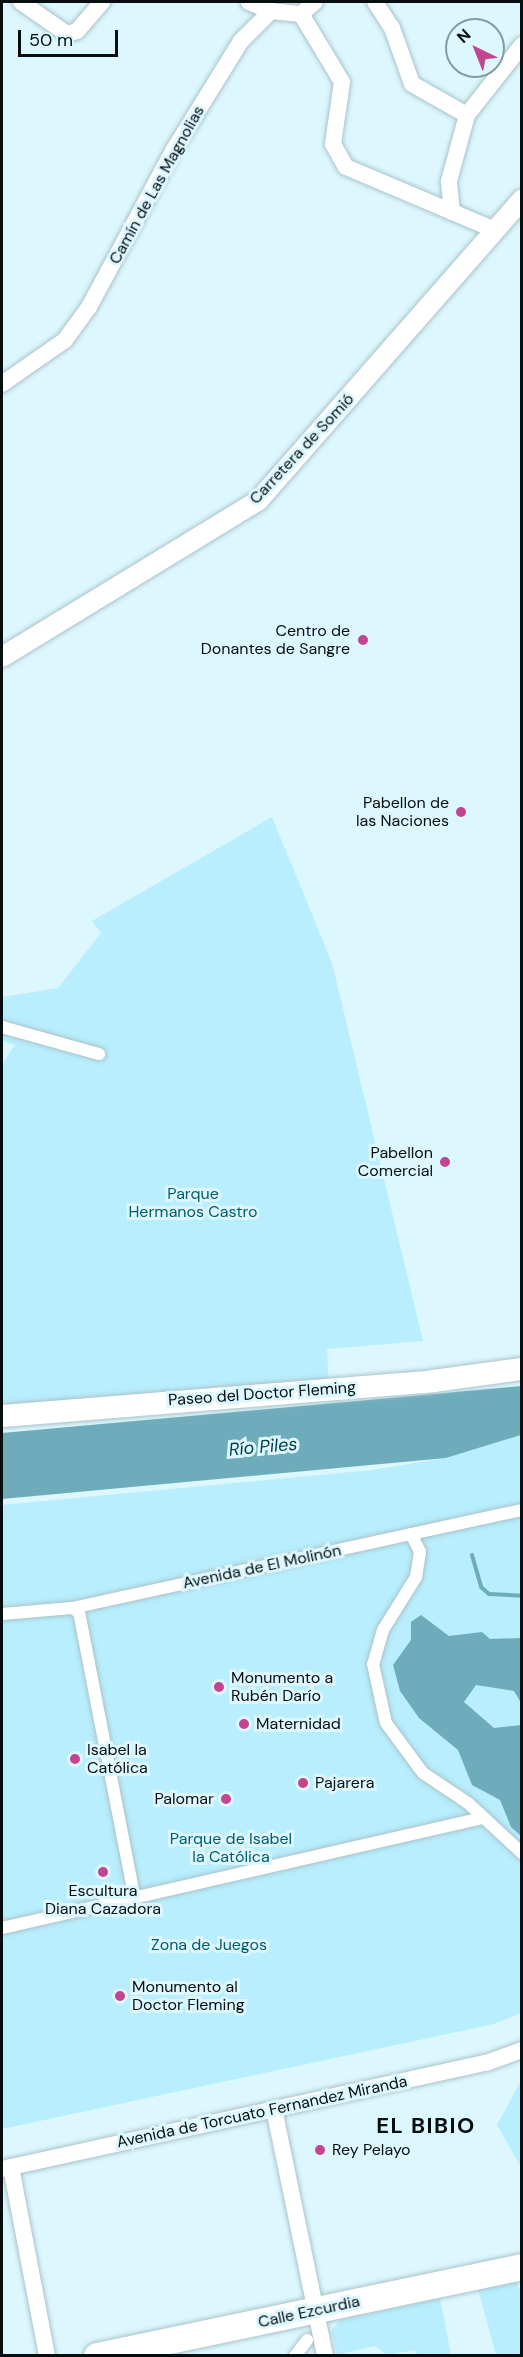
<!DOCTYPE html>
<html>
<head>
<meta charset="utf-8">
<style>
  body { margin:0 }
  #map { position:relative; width:523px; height:2357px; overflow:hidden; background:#ddf7fe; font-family:"DM Sans",sans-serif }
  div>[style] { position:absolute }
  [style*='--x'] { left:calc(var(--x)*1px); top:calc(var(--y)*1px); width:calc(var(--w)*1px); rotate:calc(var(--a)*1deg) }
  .green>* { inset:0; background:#b8eefd }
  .water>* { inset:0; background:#6eacbc }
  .stream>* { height:4px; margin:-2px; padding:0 2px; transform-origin:2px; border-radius:2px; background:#6eacbc }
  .roads { filter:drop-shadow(0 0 2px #aac3ca) drop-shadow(0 0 2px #aac3ca) }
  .pedestrian>* { height:12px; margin:-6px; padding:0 6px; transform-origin:6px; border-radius:6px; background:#fff }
  .minor>* { height:16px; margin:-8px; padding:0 8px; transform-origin:8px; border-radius:8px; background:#fff }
  .tertiary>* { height:20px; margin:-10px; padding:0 10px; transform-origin:10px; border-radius:10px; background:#fff }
  .secondary>* { height:22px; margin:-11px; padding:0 11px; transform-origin:11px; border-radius:11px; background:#fff }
  .primary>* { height:26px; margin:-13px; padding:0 13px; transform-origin:13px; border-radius:13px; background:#fff }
  .dots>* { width:16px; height:16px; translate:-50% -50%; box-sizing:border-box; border:3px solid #ddf7fe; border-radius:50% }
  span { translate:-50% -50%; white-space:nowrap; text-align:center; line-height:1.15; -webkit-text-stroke:6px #ddf7fe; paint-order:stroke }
  .street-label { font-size:16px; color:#060e10 }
  .poi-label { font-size:16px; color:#060e10 }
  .right { translate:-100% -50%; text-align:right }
  .left { translate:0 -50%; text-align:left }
  .park-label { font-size:16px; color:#005d6e }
  .water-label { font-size:18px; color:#023e4b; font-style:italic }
  .district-label { font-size:22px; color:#060e10; font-weight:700; letter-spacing:1.5px }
  .frame { position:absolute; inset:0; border:3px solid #060e10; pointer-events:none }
  .north { position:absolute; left:445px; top:18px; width:60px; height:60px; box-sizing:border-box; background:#ddf7fe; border:2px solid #879a9f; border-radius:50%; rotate:317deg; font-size:16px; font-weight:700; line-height:24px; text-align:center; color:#060e10 }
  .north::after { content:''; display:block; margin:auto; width:21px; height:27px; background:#c34592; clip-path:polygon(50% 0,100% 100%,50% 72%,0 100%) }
  .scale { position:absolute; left:18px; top:30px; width:100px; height:27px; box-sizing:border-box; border:3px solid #060e10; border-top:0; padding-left:8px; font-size:18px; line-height:21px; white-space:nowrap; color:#060e10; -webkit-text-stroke:4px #ddf7fe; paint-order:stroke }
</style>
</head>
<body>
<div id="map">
  <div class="green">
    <i style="clip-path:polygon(272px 817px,332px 963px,423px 1341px,327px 1349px,329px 1389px,2px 1416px,2px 1064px,15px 1045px,2px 1041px,2px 997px,58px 988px,101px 933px,92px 921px)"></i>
    <i style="clip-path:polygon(521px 1435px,521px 2013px,494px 2024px,2px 2129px,2px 1505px,372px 1470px,446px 1458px)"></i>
    <i style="clip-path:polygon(521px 2081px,521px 2167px,497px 2125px)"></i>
    <i style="clip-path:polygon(516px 2280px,521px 2293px,521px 2355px,496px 2355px,478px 2289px)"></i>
    <i style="clip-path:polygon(440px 2298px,451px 2355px,417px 2355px,415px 2350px,387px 2355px,375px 2346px,337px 2355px,331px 2331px,340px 2320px)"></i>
  </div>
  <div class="water">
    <i style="clip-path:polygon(521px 1386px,521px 1435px,446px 1458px,2px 1499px,2px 1433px)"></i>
    <i style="clip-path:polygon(421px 1615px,449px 1636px,482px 1632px,490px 1639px,521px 1638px,521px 1703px,514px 1691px,476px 1685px,464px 1702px,494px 1728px,521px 1725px,521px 1836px,511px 1827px,500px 1800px,472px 1785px,458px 1750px,419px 1718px,400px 1691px,393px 1665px,411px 1640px,411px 1622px)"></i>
  </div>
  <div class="stream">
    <i style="--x:472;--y:1555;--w:33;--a:74"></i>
    <i style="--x:481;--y:1587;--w:11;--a:41"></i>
    <i style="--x:489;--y:1594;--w:33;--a:3"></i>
  </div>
  <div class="roads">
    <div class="pedestrian">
      <i style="--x:2;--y:1027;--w:101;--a:15.6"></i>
      <i style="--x:411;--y:1534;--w:20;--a:63"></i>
      <i style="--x:420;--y:1552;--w:25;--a:99"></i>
      <i style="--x:416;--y:1577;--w:62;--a:121.9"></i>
      <i style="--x:383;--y:1630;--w:35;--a:106"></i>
      <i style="--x:373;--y:1664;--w:60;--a:77.6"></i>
      <i style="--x:386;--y:1723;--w:62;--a:53.5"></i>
      <i style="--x:423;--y:1773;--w:54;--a:33.7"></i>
      <i style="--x:468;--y:1803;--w:74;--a:42.8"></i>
      <i style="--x:72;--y:1608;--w:8;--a:30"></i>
      <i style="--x:79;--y:1612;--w:292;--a:79"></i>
      <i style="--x:2;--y:1614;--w:70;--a:-4.9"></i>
      <i style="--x:72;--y:1608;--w:461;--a:-12.3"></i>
      <i style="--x:2;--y:1928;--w:494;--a:-12.9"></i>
      <i style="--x:295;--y:2356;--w:20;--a:-53"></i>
    </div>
    <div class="minor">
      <i style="--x:21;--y:2;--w:56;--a:34.8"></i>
      <i style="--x:67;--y:34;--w:10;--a:-17"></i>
      <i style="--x:77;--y:31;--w:38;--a:-49"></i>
      <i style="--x:249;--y:2;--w:24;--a:22"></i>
      <i style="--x:375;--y:2;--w:31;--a:57"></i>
      <i style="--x:392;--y:28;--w:59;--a:70.3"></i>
      <i style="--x:412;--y:84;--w:63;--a:29.4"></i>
      <i style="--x:467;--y:115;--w:89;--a:-51.8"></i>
      <i style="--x:301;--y:14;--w:79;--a:58.9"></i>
      <i style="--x:342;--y:82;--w:63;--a:98.3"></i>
      <i style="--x:333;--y:144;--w:26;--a:61"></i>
      <i style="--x:346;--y:167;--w:162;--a:22.9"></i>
      <i style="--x:452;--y:212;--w:31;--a:-96"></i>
      <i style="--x:449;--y:181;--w:68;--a:-74.7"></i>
      <i style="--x:2;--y:384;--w:77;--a:-34.9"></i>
      <i style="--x:65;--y:340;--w:41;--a:-54"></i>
      <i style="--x:89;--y:307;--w:177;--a:-61.7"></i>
      <i style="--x:173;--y:151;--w:129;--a:-58.3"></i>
      <i style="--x:241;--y:41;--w:42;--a:-45"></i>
      <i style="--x:271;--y:11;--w:30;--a:6"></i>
      <i style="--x:301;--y:14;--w:18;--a:-41"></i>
      <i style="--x:274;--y:2109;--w:252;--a:78.3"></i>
      <i style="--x:11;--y:2167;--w:192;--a:79.2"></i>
      <i style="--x:2;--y:2169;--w:495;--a:-12.4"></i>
      <i style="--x:486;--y:2063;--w:38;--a:-20"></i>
    </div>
    <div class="tertiary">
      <i style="--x:2;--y:657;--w:300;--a:-31.4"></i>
      <i style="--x:258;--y:501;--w:401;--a:-48.8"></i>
    </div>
    <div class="secondary">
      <i style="--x:2;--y:1416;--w:432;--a:-4.6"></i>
      <i style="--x:433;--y:1381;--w:90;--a:-7.7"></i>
    </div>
    <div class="primary">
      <i style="--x:97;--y:2356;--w:434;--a:-11.8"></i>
    </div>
  </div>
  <div class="dots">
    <i style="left:363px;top:640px;background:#c34592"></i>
    <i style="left:461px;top:812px;background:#c34592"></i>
    <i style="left:445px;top:1162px;background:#c34592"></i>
    <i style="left:219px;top:1687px;background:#c34592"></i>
    <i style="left:244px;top:1724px;background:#c34592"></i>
    <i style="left:75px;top:1759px;background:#c34592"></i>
    <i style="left:303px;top:1783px;background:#c34592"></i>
    <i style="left:226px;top:1799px;background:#c34592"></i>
    <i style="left:103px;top:1872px;background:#c34592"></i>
    <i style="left:120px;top:1996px;background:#c34592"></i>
    <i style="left:320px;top:2150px;background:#c34592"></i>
  </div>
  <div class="street-label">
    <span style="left:157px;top:185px;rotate:-61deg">Camín de Las Magnolias</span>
    <span style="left:302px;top:449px;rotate:-47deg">Carretera de Somió</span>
    <span style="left:262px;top:1394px;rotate:-4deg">Paseo del Doctor Fleming</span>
    <span style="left:262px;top:1567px;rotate:-12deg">Avenida de El Molinón</span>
    <span style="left:262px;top:2112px;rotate:-12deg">Avenida de Torcuato Fernandez Miranda</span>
    <span style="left:309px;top:2312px;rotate:-12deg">Calle Ezcurdia</span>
  </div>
  <div class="poi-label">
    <span class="right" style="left:350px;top:640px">Centro de<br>Donantes de Sangre</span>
    <span class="right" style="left:449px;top:812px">Pabellon de<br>las Naciones</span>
    <span class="right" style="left:433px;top:1162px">Pabellon<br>Comercial</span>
    <span class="left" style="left:231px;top:1687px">Monumento a<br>Rubén Darío</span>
    <span class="left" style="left:256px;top:1724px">Maternidad</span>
    <span class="left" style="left:87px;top:1759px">Isabel la<br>Católica</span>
    <span class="left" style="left:315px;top:1783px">Pajarera</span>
    <span class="right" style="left:214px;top:1799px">Palomar</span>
    <span style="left:103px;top:1900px">Escultura<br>Diana Cazadora</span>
    <span class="left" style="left:132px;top:1996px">Monumento al<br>Doctor Fleming</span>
    <span class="left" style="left:332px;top:2150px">Rey Pelayo</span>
  </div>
  <div class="park-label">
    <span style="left:193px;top:1203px">Parque<br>Hermanos Castro</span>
    <span style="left:231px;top:1848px">Parque de Isabel<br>la Católica</span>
    <span style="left:209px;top:1945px">Zona de Juegos</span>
  </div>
  <div class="water-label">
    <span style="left:263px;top:1447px;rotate:-5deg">Río Piles</span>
  </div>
  <div class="district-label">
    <span style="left:426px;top:2126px">EL BIBIO</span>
  </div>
  <div class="frame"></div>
  <div class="north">N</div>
  <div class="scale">50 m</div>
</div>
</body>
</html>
